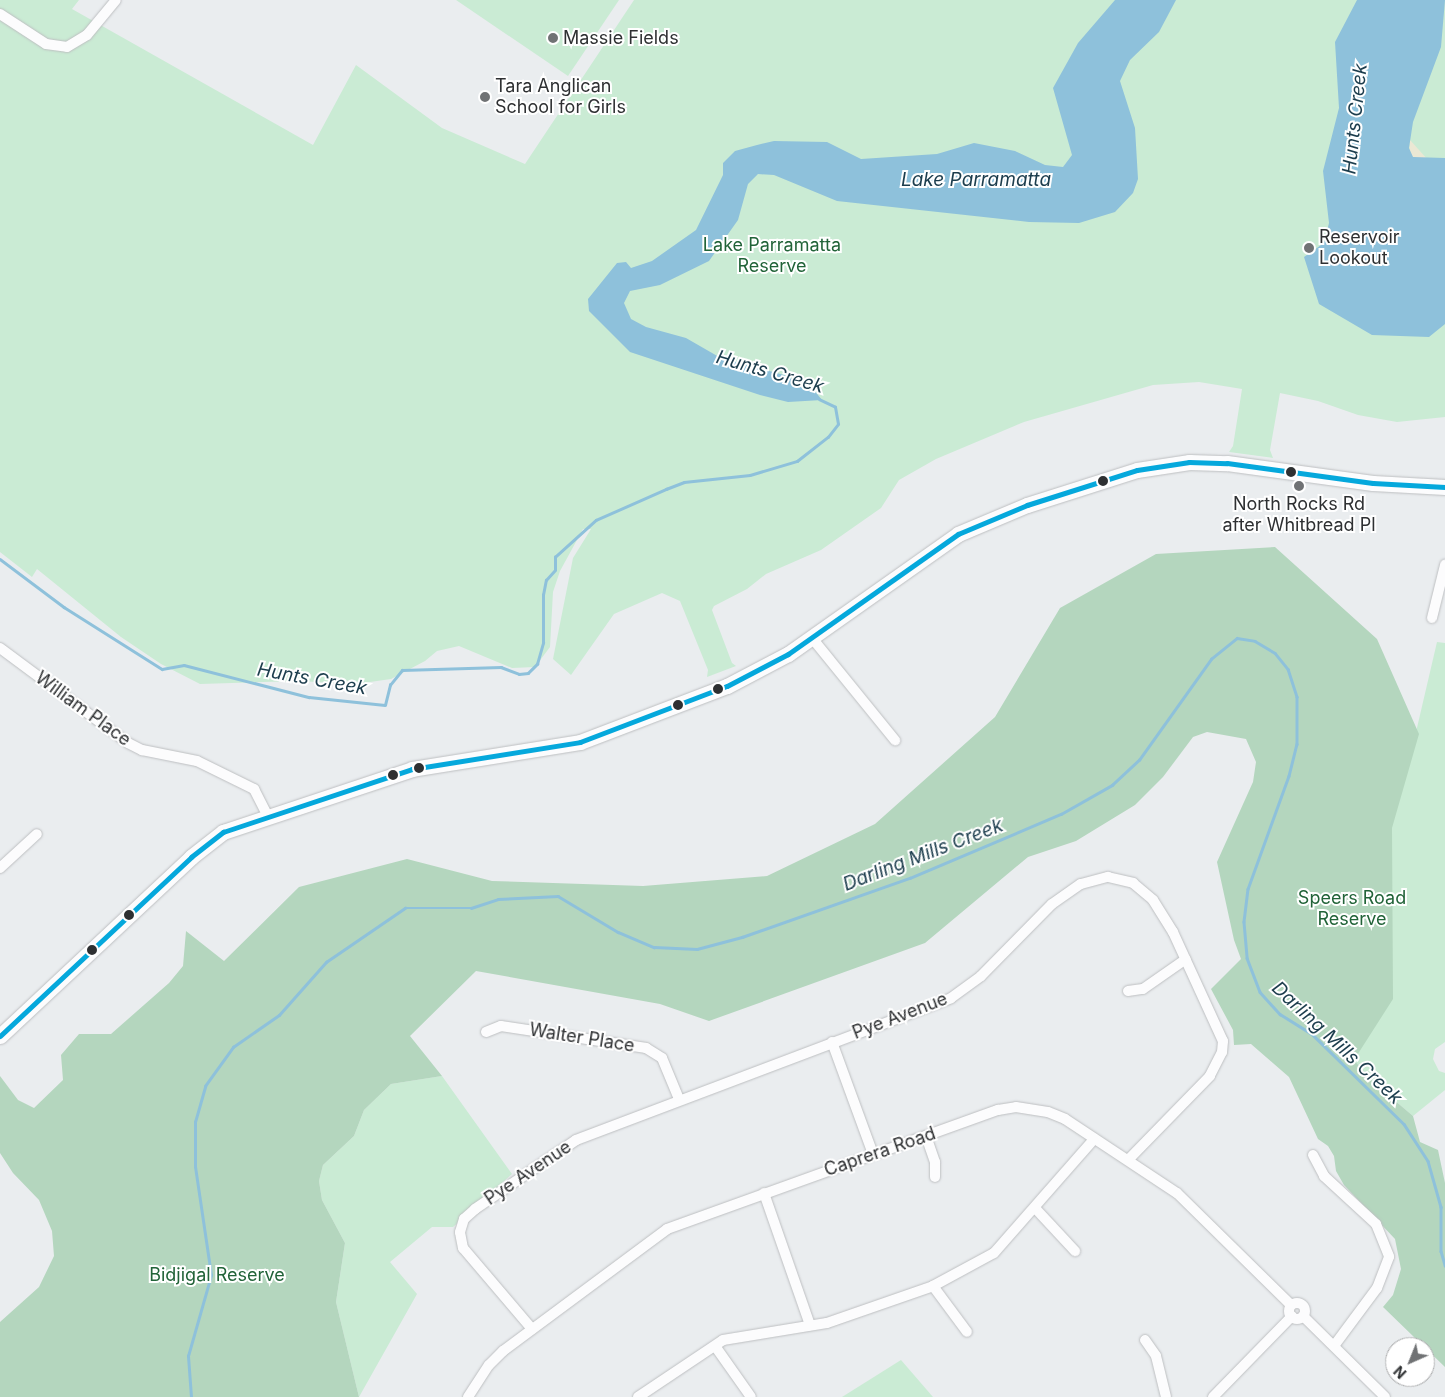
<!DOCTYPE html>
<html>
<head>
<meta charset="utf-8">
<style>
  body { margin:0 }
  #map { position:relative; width:1445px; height:1397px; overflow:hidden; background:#eaedef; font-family:Inter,sans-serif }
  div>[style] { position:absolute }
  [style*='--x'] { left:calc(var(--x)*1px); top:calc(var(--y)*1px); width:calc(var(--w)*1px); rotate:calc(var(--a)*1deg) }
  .green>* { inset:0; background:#caebd4 }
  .forest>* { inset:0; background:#b4d6be }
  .sand>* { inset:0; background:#ebe8d4 }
  .water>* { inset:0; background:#8ec1db }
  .stream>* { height:2.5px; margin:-1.25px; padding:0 1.25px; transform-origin:1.25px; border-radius:1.25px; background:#8ec1db }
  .roads { filter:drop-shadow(0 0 1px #bdbfc1) drop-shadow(0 0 1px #bdbfc1) }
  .street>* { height:10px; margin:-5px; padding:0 5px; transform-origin:5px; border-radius:5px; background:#fcfcfd }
  .street>.ring { margin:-5px; padding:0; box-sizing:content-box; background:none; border:10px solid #fcfcfd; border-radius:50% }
  .secondary>* { height:15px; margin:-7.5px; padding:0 7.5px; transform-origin:7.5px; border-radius:7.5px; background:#fcfcfd }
  .bus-1>* { height:5px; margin:-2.5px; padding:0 2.5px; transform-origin:2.5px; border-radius:2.5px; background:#05a8dc }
  .dots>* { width:14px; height:14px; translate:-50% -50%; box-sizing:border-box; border:2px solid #fff; border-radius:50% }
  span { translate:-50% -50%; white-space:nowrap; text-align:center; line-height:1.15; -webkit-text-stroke:4px #fff; paint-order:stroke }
  .poi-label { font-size:18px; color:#2e3032 }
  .left { translate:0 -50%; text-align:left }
  .park-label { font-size:18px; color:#216338 }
  .street-label { font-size:18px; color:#2e3032 }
  .water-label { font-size:19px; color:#1c3d4d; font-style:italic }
  .north { position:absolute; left:1385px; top:1337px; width:50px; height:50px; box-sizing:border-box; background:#fff; border:1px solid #abacad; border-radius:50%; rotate:224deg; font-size:14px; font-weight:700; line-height:20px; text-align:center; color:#2e3032 }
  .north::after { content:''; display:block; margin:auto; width:18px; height:22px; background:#707274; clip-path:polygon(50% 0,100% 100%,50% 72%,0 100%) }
</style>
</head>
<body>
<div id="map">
  <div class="green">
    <i style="clip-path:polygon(0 0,79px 0,72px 9px,313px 145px,356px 65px,442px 128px,525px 164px,634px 0,1445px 0,1445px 417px,1397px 422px,1358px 415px,1318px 401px,1280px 393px,1270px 450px,1273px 458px,1229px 452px,1233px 446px,1242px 389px,1199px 382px,1153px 385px,1024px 422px,936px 459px,899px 480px,881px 508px,821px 550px,766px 574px,747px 589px,714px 606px,712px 610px,732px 663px,736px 666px,707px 677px,708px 670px,680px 601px,662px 593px,614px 614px,571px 675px,553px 659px,573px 558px,591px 529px,583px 529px,560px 571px,553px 592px,550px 647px,535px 667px,512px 668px,459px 646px,437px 651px,425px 661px,391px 679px,356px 684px,298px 681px,200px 684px,161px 664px,121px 637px,37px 569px,32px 577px,0 552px)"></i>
    <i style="clip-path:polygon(456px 0,619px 0,568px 76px)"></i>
    <i style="clip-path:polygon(1437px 642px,1445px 643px,1445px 1042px,1435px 1049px,1433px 1059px,1439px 1071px,1445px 1073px,1445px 1090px,1413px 1116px,1373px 1082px,1354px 1060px,1261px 880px,1416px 732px)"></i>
    <i style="clip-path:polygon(442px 1076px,512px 1174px,453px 1227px,432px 1227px,390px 1262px,417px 1294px,359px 1397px,336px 1302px,345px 1243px,322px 1200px,319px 1181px,323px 1165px,354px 1136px,364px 1110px,391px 1084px)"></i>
    <i style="clip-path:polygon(901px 1360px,933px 1397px,842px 1397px)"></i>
  </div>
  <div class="forest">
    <i style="clip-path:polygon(1275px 547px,1377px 639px,1419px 734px,1392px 828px,1393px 999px,1354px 1060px,1373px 1082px,1413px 1116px,1420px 1142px,1438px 1150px,1445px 1183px,1445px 1367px,1383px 1307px,1393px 1295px,1401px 1269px,1395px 1239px,1344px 1185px,1336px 1171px,1334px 1156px,1328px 1146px,1318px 1139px,1289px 1077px,1251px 1044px,1234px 1045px,1233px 1030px,1211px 989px,1241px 959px,1234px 940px,1217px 862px,1253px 782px,1256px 762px,1246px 739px,1207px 732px,1193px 737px,1163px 777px,1135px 805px,1076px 841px,1028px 857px,925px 943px,709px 1021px,660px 1004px,476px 971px,410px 1036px,442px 1076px,391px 1084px,364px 1110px,354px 1136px,323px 1165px,319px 1181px,322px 1200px,345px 1243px,336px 1302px,359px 1397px,0 1397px,0 1322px,39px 1287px,54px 1256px,52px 1231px,39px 1200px,13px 1173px,0 1153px,0 1076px,18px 1100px,34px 1108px,63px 1080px,61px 1055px,79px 1034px,111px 1034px,169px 983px,183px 966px,186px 931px,224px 961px,299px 887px,407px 859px,492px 881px,643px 886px,767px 876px,875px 824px,995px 717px,1060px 608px,1156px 554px)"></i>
  </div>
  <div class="sand">
    <i style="clip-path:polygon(1410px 140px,1428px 160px,1413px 157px,1409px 153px)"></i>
  </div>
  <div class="water">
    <i style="clip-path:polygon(1115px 0,1176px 0,1159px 32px,1130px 60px,1120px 81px,1135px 128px,1138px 179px,1133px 193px,1115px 212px,1079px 223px,1029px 222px,837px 201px,774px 175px,758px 174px,748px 184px,738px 220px,709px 261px,660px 285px,630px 291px,624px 303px,631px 319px,646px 327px,686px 338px,719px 357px,784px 375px,813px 389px,822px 400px,788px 402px,760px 395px,630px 352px,589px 311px,588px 299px,617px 263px,626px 262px,631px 268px,652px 261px,696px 230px,723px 175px,723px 163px,735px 151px,757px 145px,774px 141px,827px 142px,861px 159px,937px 154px,974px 143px,1015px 151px,1045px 165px,1063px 167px,1072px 155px,1053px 88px,1078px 43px)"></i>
    <i style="clip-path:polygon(1357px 0,1445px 0,1441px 47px,1413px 122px,1409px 148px,1413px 157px,1445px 158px,1445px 324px,1429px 337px,1372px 335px,1319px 304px,1304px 257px,1324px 243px,1329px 223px,1323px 171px,1339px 108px,1335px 42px)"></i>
  </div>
  <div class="stream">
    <i style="--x:0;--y:559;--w:80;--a:36.9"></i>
    <i style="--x:64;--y:607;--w:116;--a:32.3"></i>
    <i style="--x:162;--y:669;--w:22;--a:-10"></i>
    <i style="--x:184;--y:665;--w:129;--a:14.4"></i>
    <i style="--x:309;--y:697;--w:76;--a:6"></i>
    <i style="--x:385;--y:705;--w:21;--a:-76"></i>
    <i style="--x:390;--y:685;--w:19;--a:-51"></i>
    <i style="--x:402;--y:670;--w:99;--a:-1.7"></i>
    <i style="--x:501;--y:667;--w:19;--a:21"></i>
    <i style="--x:519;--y:674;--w:9;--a:-6"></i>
    <i style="--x:528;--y:673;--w:13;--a:-45"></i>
    <i style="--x:537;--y:664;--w:22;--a:-74"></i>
    <i style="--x:543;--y:643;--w:48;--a:-90"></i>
    <i style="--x:543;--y:595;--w:15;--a:-79"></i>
    <i style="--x:546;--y:580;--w:13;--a:-48"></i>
    <i style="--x:555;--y:570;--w:13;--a:-90"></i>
    <i style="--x:555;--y:557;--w:55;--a:-42.1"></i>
    <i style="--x:596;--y:520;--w:77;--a:-23.9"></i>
    <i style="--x:666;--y:489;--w:19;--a:-21"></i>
    <i style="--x:684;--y:482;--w:66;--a:-6.1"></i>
    <i style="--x:750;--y:475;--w:49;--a:-16.6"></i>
    <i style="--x:797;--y:461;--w:39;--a:-38"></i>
    <i style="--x:828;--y:437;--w:16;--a:-52"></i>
    <i style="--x:838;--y:424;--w:17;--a:-100"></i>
    <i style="--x:835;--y:407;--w:17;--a:-155"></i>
    <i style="--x:191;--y:1397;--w:41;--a:-94.2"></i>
    <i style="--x:188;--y:1356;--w:84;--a:-74.1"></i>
    <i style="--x:211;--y:1275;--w:109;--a:-98.4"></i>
    <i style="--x:195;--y:1167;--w:45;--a:-90"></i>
    <i style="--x:195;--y:1122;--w:37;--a:-74"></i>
    <i style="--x:205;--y:1086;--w:48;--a:-54.3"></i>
    <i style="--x:233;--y:1047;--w:56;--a:-34.8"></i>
    <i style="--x:279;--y:1015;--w:71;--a:-48.4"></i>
    <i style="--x:326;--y:962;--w:96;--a:-34.4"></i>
    <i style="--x:405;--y:908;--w:66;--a:0"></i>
    <i style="--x:471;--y:908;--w:28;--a:-18"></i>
    <i style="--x:498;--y:899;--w:60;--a:-2.9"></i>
    <i style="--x:558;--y:896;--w:70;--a:31"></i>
    <i style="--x:618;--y:932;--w:39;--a:23"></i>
    <i style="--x:654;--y:947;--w:43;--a:2.7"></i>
    <i style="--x:697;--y:949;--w:47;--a:-14.9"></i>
    <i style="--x:742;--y:937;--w:178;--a:-19.4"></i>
    <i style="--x:910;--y:878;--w:164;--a:-23"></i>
    <i style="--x:1061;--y:814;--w:59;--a:-29.6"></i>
    <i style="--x:1112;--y:785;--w:37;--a:-43"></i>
    <i style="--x:1139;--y:760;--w:124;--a:-54.5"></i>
    <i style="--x:1211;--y:659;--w:33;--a:-39"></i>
    <i style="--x:1237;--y:638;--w:18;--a:9"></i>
    <i style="--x:1255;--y:641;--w:23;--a:31"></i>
    <i style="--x:1275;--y:653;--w:21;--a:51"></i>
    <i style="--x:1288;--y:669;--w:29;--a:72"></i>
    <i style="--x:1297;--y:697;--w:47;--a:90"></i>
    <i style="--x:1297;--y:744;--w:33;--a:104"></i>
    <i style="--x:1289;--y:776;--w:120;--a:109.9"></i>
    <i style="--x:1248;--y:889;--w:33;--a:97"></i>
    <i style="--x:1244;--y:922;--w:36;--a:85"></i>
    <i style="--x:1247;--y:958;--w:36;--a:69"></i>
    <i style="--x:1260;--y:992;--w:30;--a:48"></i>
    <i style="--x:1280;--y:1014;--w:38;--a:32"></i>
    <i style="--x:1312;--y:1034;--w:129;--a:44.4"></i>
    <i style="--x:1404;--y:1124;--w:44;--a:57"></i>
    <i style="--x:1428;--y:1161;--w:48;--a:74.2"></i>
    <i style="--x:1441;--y:1207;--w:44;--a:90"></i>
    <i style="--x:1441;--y:1251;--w:15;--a:74"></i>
  </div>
  <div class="roads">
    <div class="street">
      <i style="--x:0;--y:14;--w:55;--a:33.1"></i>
      <i style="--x:46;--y:44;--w:21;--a:8"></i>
      <i style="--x:67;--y:47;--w:23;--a:-31"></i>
      <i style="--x:87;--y:35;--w:45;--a:-50.4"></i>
      <i style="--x:1432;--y:618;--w:55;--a:-76.2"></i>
      <i style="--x:812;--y:638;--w:132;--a:50.9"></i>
      <i style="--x:0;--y:648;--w:159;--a:36.6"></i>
      <i style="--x:128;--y:743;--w:16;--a:27"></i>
      <i style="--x:142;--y:750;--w:56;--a:11.3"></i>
      <i style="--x:197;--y:761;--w:64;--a:26.2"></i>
      <i style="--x:254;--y:789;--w:30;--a:63"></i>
      <i style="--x:0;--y:868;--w:50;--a:-42.6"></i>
      <i style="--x:1128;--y:991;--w:15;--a:-8"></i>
      <i style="--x:1143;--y:989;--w:52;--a:-34.9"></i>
      <i style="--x:486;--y:1032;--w:16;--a:-22"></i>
      <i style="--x:501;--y:1026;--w:147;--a:8.6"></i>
      <i style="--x:646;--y:1048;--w:19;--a:32"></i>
      <i style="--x:662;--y:1058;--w:44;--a:67.5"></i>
      <i style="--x:832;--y:1042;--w:119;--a:69.9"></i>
      <i style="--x:926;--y:1136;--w:28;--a:71"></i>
      <i style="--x:935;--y:1162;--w:15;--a:90"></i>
      <i style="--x:1313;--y:1155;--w:24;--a:62"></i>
      <i style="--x:1324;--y:1176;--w:71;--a:42.7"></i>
      <i style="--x:1376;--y:1224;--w:35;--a:68"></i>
      <i style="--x:1389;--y:1257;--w:33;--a:111"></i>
      <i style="--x:1377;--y:1288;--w:72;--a:126.6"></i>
      <i style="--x:764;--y:1193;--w:140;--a:70.8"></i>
      <i style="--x:1035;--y:1208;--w:59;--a:47.1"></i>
      <i style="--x:933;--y:1286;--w:57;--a:53.5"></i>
      <i class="ring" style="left:1289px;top:1303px;width:6px;height:6px"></i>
      <i style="--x:1303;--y:1316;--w:115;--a:44.6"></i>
      <i style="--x:532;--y:1329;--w:106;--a:-130.4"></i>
      <i style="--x:463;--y:1248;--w:16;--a:-101"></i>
      <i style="--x:460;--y:1232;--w:14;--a:-73"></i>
      <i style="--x:464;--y:1219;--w:15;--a:-42"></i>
      <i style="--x:475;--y:1209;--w:122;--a:-34.3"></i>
      <i style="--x:576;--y:1140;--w:401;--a:-20.7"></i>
      <i style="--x:951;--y:998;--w:37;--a:-36"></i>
      <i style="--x:981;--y:976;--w:101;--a:-45.4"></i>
      <i style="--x:1052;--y:904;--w:35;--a:-35"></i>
      <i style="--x:1081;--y:884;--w:28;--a:-15"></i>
      <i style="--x:1108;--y:877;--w:26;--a:13"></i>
      <i style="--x:1133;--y:883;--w:26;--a:40"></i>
      <i style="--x:1153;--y:900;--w:38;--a:58"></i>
      <i style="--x:1173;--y:932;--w:120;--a:65.4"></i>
      <i style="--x:1223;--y:1041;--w:11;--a:95"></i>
      <i style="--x:1222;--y:1052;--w:27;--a:117"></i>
      <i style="--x:1210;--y:1076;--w:117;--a:134.3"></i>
      <i style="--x:1145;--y:1340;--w:19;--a:55"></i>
      <i style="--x:1156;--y:1356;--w:42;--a:76.3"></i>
      <i style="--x:715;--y:1346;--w:62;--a:54.8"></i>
      <i style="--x:468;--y:1397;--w:38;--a:-57"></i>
      <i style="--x:489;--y:1365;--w:20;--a:-45"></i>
      <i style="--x:503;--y:1351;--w:204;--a:-36.6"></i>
      <i style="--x:667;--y:1229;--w:352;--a:-19.8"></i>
      <i style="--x:998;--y:1110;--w:18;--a:-9"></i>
      <i style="--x:1016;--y:1107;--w:32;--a:9"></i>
      <i style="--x:1048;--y:1112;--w:18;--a:22"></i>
      <i style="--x:1065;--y:1119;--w:134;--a:33.5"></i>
      <i style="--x:1177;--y:1193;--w:160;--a:44.5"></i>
      <i style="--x:638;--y:1397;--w:102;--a:-33.8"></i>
      <i style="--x:723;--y:1340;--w:105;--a:-9.3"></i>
      <i style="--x:827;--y:1323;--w:112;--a:-19.2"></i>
      <i style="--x:933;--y:1286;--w:69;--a:-28.4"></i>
      <i style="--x:994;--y:1253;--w:152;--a:-48.7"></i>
      <i style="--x:1213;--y:1397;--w:113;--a:-45.7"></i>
    </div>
    <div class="secondary">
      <i style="--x:0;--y:1036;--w:262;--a:-43.1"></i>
      <i style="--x:191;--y:857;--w:41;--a:-38"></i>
      <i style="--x:223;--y:832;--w:199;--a:-18.4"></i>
      <i style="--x:412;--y:769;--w:170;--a:-9.1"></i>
      <i style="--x:580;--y:742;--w:157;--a:-20.9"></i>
      <i style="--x:727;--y:686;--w:69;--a:-27.7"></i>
      <i style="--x:788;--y:654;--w:208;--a:-35.2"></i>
      <i style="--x:958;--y:534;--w:75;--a:-22.8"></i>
      <i style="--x:1027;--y:505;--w:115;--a:-17.7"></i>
      <i style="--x:1137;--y:470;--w:53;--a:-8.7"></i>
      <i style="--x:1189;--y:462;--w:38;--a:2"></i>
      <i style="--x:1227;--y:463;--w:147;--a:7.8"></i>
      <i style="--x:1373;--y:483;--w:72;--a:3.2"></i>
    </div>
  </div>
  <div class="bus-1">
    <i style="--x:0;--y:1036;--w:262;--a:-43.1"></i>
    <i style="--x:191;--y:857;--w:41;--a:-38"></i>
    <i style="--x:223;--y:832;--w:199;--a:-18.4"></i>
    <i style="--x:412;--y:769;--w:170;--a:-9.1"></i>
    <i style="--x:580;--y:742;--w:157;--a:-20.9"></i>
    <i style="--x:727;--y:686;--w:69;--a:-27.7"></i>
    <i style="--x:788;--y:654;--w:208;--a:-35.2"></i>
    <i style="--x:958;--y:534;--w:75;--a:-22.8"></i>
    <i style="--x:1027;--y:505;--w:115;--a:-17.7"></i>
    <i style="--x:1137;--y:470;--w:53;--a:-8.7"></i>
    <i style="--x:1189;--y:462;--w:38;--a:2"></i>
    <i style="--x:1227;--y:463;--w:147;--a:7.8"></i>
    <i style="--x:1373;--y:483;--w:72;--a:3.2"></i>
  </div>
  <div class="dots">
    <i style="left:553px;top:38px;background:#707274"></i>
    <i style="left:485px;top:97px;background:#707274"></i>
    <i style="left:1309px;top:248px;background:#707274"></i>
    <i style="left:1291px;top:472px;background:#2e3032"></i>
    <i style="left:1103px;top:481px;background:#2e3032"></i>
    <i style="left:1299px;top:486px;background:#707274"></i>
    <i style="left:718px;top:689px;background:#2e3032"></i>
    <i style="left:678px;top:705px;background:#2e3032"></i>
    <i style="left:419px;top:768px;background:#2e3032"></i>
    <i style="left:393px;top:775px;background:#2e3032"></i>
    <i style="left:129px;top:915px;background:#2e3032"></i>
    <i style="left:92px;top:950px;background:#2e3032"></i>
  </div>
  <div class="poi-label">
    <span class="left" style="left:563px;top:38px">Massie Fields</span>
    <span class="left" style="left:495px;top:97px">Tara Anglican<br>School for Girls</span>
    <span class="left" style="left:1319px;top:248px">Reservoir<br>Lookout</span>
    <span style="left:1299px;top:515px">North Rocks Rd<br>after Whitbread Pl</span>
  </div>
  <div class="park-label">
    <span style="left:772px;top:256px">Lake Parramatta<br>Reserve</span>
    <span style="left:1352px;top:909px">Speers Road<br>Reserve</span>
    <span style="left:217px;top:1275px">Bidjigal Reserve</span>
  </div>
  <div class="street-label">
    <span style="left:83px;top:709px;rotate:36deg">William Place</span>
    <span style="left:900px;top:1016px;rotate:-21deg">Pye Avenue</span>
    <span style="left:582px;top:1038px;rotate:9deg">Walter Place</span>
    <span style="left:880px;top:1152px;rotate:-19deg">Caprera Road</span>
    <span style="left:528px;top:1173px;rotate:-34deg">Pye Avenue</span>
  </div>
  <div class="water-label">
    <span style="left:1355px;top:119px;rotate:-84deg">Hunts Creek</span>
    <span style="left:976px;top:180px">Lake Parramatta</span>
    <span style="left:770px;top:372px;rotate:16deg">Hunts Creek</span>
    <span style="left:312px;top:679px;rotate:10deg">Hunts Creek</span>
    <span style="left:923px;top:855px;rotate:-21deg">Darling Mills Creek</span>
    <span style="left:1337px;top:1043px;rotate:43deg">Darling Mills Creek</span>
  </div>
  <div class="north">N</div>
</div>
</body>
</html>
